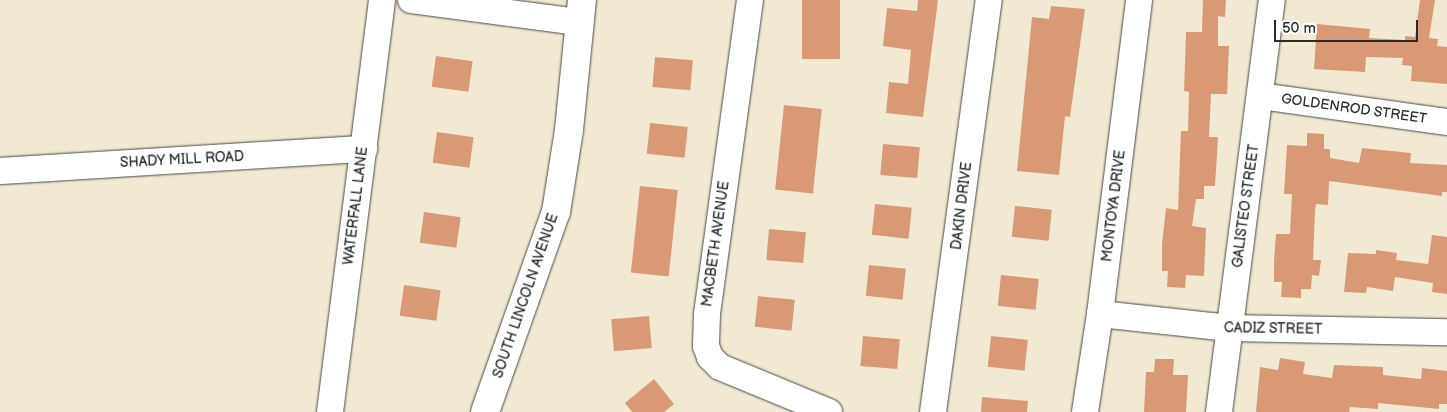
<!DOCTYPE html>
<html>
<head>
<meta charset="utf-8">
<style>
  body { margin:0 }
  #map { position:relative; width:1447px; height:412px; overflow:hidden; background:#f2e9d2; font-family:"Balsamiq Sans",sans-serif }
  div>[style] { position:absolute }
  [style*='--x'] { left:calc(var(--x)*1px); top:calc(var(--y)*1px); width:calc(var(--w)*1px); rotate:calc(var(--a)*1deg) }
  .building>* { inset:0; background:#da9975; transform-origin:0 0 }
  .roads { filter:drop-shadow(0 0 1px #494844) drop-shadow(0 0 1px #494844) }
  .minor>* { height:26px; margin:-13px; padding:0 13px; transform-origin:13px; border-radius:13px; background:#fff }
  .major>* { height:28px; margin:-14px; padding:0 14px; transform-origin:14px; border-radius:14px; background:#fff }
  span { translate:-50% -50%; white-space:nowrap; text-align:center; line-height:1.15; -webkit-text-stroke:5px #fff; paint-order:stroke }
  .street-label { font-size:14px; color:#2b2b2b }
  .scale { position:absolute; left:1274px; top:20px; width:144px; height:22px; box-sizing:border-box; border:2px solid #2b2b2b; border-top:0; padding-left:6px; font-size:15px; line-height:18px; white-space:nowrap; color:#2b2b2b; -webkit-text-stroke:4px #fff; paint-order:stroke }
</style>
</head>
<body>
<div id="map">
  <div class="building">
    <i style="left:802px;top:0;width:38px;height:59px"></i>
    <i style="clip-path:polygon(918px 0,938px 0,923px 117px,886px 113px,889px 82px,908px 84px,911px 50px,883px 46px,887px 8px,917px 11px)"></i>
    <i style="clip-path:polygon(1203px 0,1226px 0,1225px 17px,1218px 16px,1218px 46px,1229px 46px,1227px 94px,1211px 94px,1209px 137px,1218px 137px,1215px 186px,1204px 186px,1204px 199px,1196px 199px,1192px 226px,1206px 228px,1204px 276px,1186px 275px,1185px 288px,1167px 287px,1168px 271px,1162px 271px,1162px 244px,1166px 208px,1178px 210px,1181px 131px,1188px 131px,1189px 92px,1184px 91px,1186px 32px,1202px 32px)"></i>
    <i style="clip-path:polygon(1420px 0,1435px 0,1429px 38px,1438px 39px,1437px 46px,1447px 47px,1447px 84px,1411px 81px,1412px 66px,1402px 65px,1403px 58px,1366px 57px,1365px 72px,1314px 69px,1317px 24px,1370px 29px,1369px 38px,1405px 40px,1405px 36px,1415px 37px)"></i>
    <i style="clip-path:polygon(1051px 6px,1085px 9px,1070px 117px,1065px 116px,1059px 175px,1017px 171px,1032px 17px,1049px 19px)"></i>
    <i style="left:436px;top:56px;width:37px;height:31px;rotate:8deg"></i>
    <i style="left:655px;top:57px;width:38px;height:30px;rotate:5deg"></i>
    <i style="left:784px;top:105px;width:38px;height:85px;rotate:6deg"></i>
    <i style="left:650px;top:123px;width:38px;height:31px;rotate:6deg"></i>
    <i style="left:437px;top:132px;width:37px;height:31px;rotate:8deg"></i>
    <i style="clip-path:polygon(1307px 133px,1324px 134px,1324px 149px,1330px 149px,1330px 158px,1359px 163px,1362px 148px,1411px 153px,1410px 163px,1447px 165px,1447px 192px,1442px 192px,1442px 196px,1329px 181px,1328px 205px,1316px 204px,1315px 210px,1313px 260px,1321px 260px,1319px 276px,1312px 275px,1311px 289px,1301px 289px,1301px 298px,1281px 297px,1282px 282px,1274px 282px,1274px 261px,1276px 234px,1290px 234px,1292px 194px,1284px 194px,1287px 145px,1307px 146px)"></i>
    <i style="left:883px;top:144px;width:37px;height:31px;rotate:5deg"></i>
    <i style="left:640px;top:186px;width:38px;height:87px;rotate:6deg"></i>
    <i style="left:875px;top:204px;width:37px;height:31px;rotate:6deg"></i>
    <i style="left:1015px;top:206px;width:37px;height:31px;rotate:6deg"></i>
    <i style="left:424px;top:212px;width:37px;height:31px;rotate:8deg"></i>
    <i style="left:769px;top:229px;width:37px;height:31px;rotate:5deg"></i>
    <i style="clip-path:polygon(1432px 235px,1447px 237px,1447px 294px,1432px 292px,1433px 283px,1395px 277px,1393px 291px,1367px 287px,1366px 293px,1344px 292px,1348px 253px,1376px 254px,1376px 250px,1397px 253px,1396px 260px,1428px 264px)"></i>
    <i style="left:869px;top:265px;width:37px;height:31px;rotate:6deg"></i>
    <i style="left:1001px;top:275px;width:38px;height:31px;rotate:6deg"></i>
    <i style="left:404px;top:285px;width:37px;height:31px;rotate:8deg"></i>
    <i style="left:758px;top:296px;width:37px;height:31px;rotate:6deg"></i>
    <i style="left:649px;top:316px;width:32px;height:38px;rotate:85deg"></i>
    <i style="left:863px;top:336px;width:37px;height:30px;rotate:5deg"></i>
    <i style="left:991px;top:336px;width:37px;height:31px;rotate:6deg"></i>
    <i style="clip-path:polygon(1280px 358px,1305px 362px,1303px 374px,1332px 378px,1334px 365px,1383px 367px,1383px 375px,1421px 379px,1422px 368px,1447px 371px,1447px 404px,1439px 404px,1439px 409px,1378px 403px,1378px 409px,1350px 407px,1349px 412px,1256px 412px,1260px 367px,1278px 370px)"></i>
    <i style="clip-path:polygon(1155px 359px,1174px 359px,1173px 375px,1188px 375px,1186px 412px,1144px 412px,1146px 372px,1154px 372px)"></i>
    <i style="clip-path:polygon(654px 379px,674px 404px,664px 412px,632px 412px,625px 403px)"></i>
    <i style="clip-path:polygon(982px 397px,1028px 401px,1027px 412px,981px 412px)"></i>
  </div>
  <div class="roads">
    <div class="minor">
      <i style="--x:411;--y:0;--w:169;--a:7.5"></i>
      <i style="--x:750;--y:0;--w:318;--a:97.8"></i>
      <i style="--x:707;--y:315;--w:31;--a:92"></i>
      <i style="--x:706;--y:346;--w:12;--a:70"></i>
      <i style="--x:710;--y:357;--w:14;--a:45"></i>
      <i style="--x:720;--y:367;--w:118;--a:22.4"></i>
      <i style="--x:1260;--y:96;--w:189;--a:7.9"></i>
      <i style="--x:0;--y:171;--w:365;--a:-3.5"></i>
      <i style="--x:1100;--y:314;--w:130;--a:6.2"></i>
      <i style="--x:1229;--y:328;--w:218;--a:1.1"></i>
      <i style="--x:330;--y:412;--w:415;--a:-82.8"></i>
      <i style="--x:933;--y:412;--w:416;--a:-82.3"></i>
      <i style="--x:1085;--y:412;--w:99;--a:-81.3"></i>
      <i style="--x:1100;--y:314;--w:316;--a:-82.9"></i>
      <i style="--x:1219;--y:412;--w:415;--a:-82.7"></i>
    </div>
    <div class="major">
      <i style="--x:485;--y:412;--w:212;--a:-70.5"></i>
      <i style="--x:556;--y:212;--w:83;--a:-81"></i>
      <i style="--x:569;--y:130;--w:131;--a:-84.3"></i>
    </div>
  </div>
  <div class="street-label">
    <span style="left:1354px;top:109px;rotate:8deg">GOLDENROD STREET</span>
    <span style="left:182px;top:160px;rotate:-3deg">SHADY MILL ROAD</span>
    <span style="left:356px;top:206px;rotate:-83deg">WATERFALL LANE</span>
    <span style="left:962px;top:206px;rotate:-83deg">DAKIN DRIVE</span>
    <span style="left:1114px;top:206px;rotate:-83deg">MONTOYA DRIVE</span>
    <span style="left:1246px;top:206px;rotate:-82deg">GALISTEO STREET</span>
    <span style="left:716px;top:244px;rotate:-82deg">MACBETH AVENUE</span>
    <span style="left:526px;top:296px;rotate:-71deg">SOUTH LINCOLN AVENUE</span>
    <span style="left:1273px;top:329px;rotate:1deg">CADIZ STREET</span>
  </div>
  <div class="scale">50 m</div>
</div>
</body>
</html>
